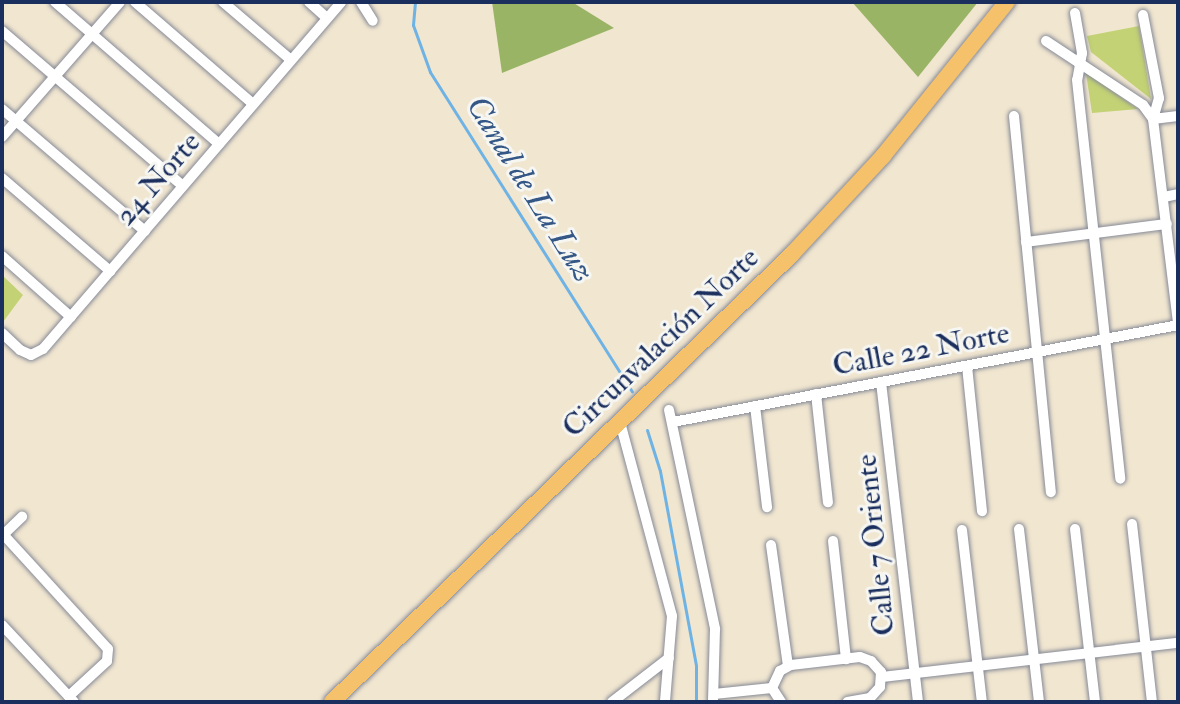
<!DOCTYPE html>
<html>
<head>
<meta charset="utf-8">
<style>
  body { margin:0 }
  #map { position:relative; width:1180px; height:704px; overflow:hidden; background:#f1e6d0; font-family:"IM FELL Double Pica",serif }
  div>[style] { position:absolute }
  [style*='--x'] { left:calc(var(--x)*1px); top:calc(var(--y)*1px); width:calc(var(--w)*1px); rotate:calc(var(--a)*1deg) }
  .green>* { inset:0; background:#c3d274 }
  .forest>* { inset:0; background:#9ab466 }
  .stream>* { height:3px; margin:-1.5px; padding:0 1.5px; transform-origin:1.5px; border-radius:1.5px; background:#6fb3e5 }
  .roads { filter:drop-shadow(0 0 2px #868a97) drop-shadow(0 0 2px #868a97) }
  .street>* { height:10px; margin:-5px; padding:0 5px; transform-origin:5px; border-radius:5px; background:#fff }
  .primary>* { height:16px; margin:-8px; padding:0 8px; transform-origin:8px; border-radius:8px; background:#f5c16b }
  span { translate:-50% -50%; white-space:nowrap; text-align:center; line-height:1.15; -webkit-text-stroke:6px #f6f6f2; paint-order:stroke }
  .street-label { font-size:30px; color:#1b2f5e }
  .water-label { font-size:32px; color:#345786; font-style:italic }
  .frame { position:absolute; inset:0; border:4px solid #1b2f5e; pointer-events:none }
</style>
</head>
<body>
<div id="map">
  <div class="green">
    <i style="clip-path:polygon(1139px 26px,1151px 99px,1091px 52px,1087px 36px)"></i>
    <i style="clip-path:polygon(1086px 73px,1138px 109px,1092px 113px)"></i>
    <i style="clip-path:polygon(2px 275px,23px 295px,3px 322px,2px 322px)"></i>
  </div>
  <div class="forest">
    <i style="clip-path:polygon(492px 2px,572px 2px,614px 28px,502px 73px)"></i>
    <i style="clip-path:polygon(852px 2px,978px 2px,918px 77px)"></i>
  </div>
  <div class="stream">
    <i style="--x:415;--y:2;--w:23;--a:95"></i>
    <i style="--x:413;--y:25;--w:50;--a:70.1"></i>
    <i style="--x:430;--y:72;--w:378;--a:57.7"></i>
    <i style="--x:647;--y:430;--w:43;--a:72.4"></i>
    <i style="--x:660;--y:471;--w:198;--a:79.5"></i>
    <i style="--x:696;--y:666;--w:36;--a:90"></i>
  </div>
  <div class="roads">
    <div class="street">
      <i style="--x:55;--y:2;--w:217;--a:40.9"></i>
      <i style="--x:135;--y:2;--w:156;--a:40.8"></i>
      <i style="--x:223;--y:2;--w:89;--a:40.5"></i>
      <i style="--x:309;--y:2;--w:24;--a:42"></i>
      <i style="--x:361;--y:2;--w:22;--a:58"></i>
      <i style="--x:1075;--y:13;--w:41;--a:80.1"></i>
      <i style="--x:1082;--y:53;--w:27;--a:100"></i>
      <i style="--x:1077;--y:80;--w:401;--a:83.8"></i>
      <i style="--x:1143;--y:15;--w:85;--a:79.1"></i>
      <i style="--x:1159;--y:98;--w:22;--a:106"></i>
      <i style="--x:2;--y:31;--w:238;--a:40.6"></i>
      <i style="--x:1046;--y:41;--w:116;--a:33.4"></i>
      <i style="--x:1143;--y:105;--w:17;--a:54"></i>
      <i style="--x:1153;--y:119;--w:207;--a:83"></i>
      <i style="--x:2;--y:109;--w:188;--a:40.5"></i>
      <i style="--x:1014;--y:116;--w:378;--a:84.4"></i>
      <i style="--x:1153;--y:119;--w:25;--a:-7"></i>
      <i style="--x:2;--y:137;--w:179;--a:-48.8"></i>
      <i style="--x:2;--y:178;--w:143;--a:40.7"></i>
      <i style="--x:1164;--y:197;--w:14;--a:-12"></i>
      <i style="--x:1026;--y:242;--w:142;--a:-7.3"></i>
      <i style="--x:2;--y:256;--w:92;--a:41.5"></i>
      <i style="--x:2;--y:333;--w:25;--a:43"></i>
      <i style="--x:20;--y:350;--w:12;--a:24"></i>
      <i style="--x:31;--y:355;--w:13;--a:-27"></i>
      <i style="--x:43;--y:349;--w:457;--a:-49.3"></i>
      <i style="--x:967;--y:366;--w:146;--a:84.1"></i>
      <i style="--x:881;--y:382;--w:322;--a:83.4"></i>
      <i style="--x:816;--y:394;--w:109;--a:83.7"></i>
      <i style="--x:755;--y:406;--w:102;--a:83.2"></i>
      <i style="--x:669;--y:410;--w:224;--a:78.1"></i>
      <i style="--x:715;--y:629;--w:73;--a:91.6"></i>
      <i style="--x:620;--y:422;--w:201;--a:75"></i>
      <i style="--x:672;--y:616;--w:86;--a:94.7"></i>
      <i style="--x:673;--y:422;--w:514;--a:-10.87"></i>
      <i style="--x:1132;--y:524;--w:179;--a:83.6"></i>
      <i style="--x:1019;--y:529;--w:174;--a:83.4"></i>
      <i style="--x:1075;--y:529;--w:174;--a:83.4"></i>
      <i style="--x:962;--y:530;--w:173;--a:83.4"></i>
      <i style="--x:2;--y:533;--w:157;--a:47.6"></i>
      <i style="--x:108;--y:649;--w:12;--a:95"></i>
      <i style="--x:107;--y:661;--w:52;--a:137.4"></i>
      <i style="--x:2;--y:536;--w:28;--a:-44"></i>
      <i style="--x:833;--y:541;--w:119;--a:83.7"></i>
      <i style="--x:771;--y:545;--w:122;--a:82"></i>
      <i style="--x:2;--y:625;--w:105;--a:46.9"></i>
      <i style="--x:882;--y:677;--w:298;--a:-6.6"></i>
      <i style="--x:772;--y:688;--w:19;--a:-65"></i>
      <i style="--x:780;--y:671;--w:13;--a:-29"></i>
      <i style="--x:791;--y:665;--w:69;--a:-6.6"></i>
      <i style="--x:860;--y:657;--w:12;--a:20"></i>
      <i style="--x:871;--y:661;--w:15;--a:48"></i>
      <i style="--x:881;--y:672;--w:15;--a:94"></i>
      <i style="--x:880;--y:687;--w:15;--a:132"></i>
      <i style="--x:870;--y:698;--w:23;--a:170"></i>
      <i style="--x:772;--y:688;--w:17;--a:57"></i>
      <i style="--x:714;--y:694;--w:58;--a:-5.9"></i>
      <i style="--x:612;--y:702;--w:72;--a:-37.7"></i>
    </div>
    <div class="primary">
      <i style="--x:332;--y:702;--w:642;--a:-44.24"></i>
      <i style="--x:792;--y:254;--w:134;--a:-47.1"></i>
      <i style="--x:883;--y:156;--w:198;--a:-51.2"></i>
    </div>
  </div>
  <div class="street-label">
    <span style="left:158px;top:179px;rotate:-49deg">24 Norte</span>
    <span style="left:661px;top:343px;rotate:-44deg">Circunvalación Norte</span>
    <span style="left:921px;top:350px;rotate:-11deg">Calle 22 Norte</span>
    <span style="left:876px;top:545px;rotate:-96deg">Calle 7 Oriente</span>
  </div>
  <div class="water-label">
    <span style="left:530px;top:189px;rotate:58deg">Canal de La Luz</span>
  </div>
  <div class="frame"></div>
</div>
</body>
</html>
